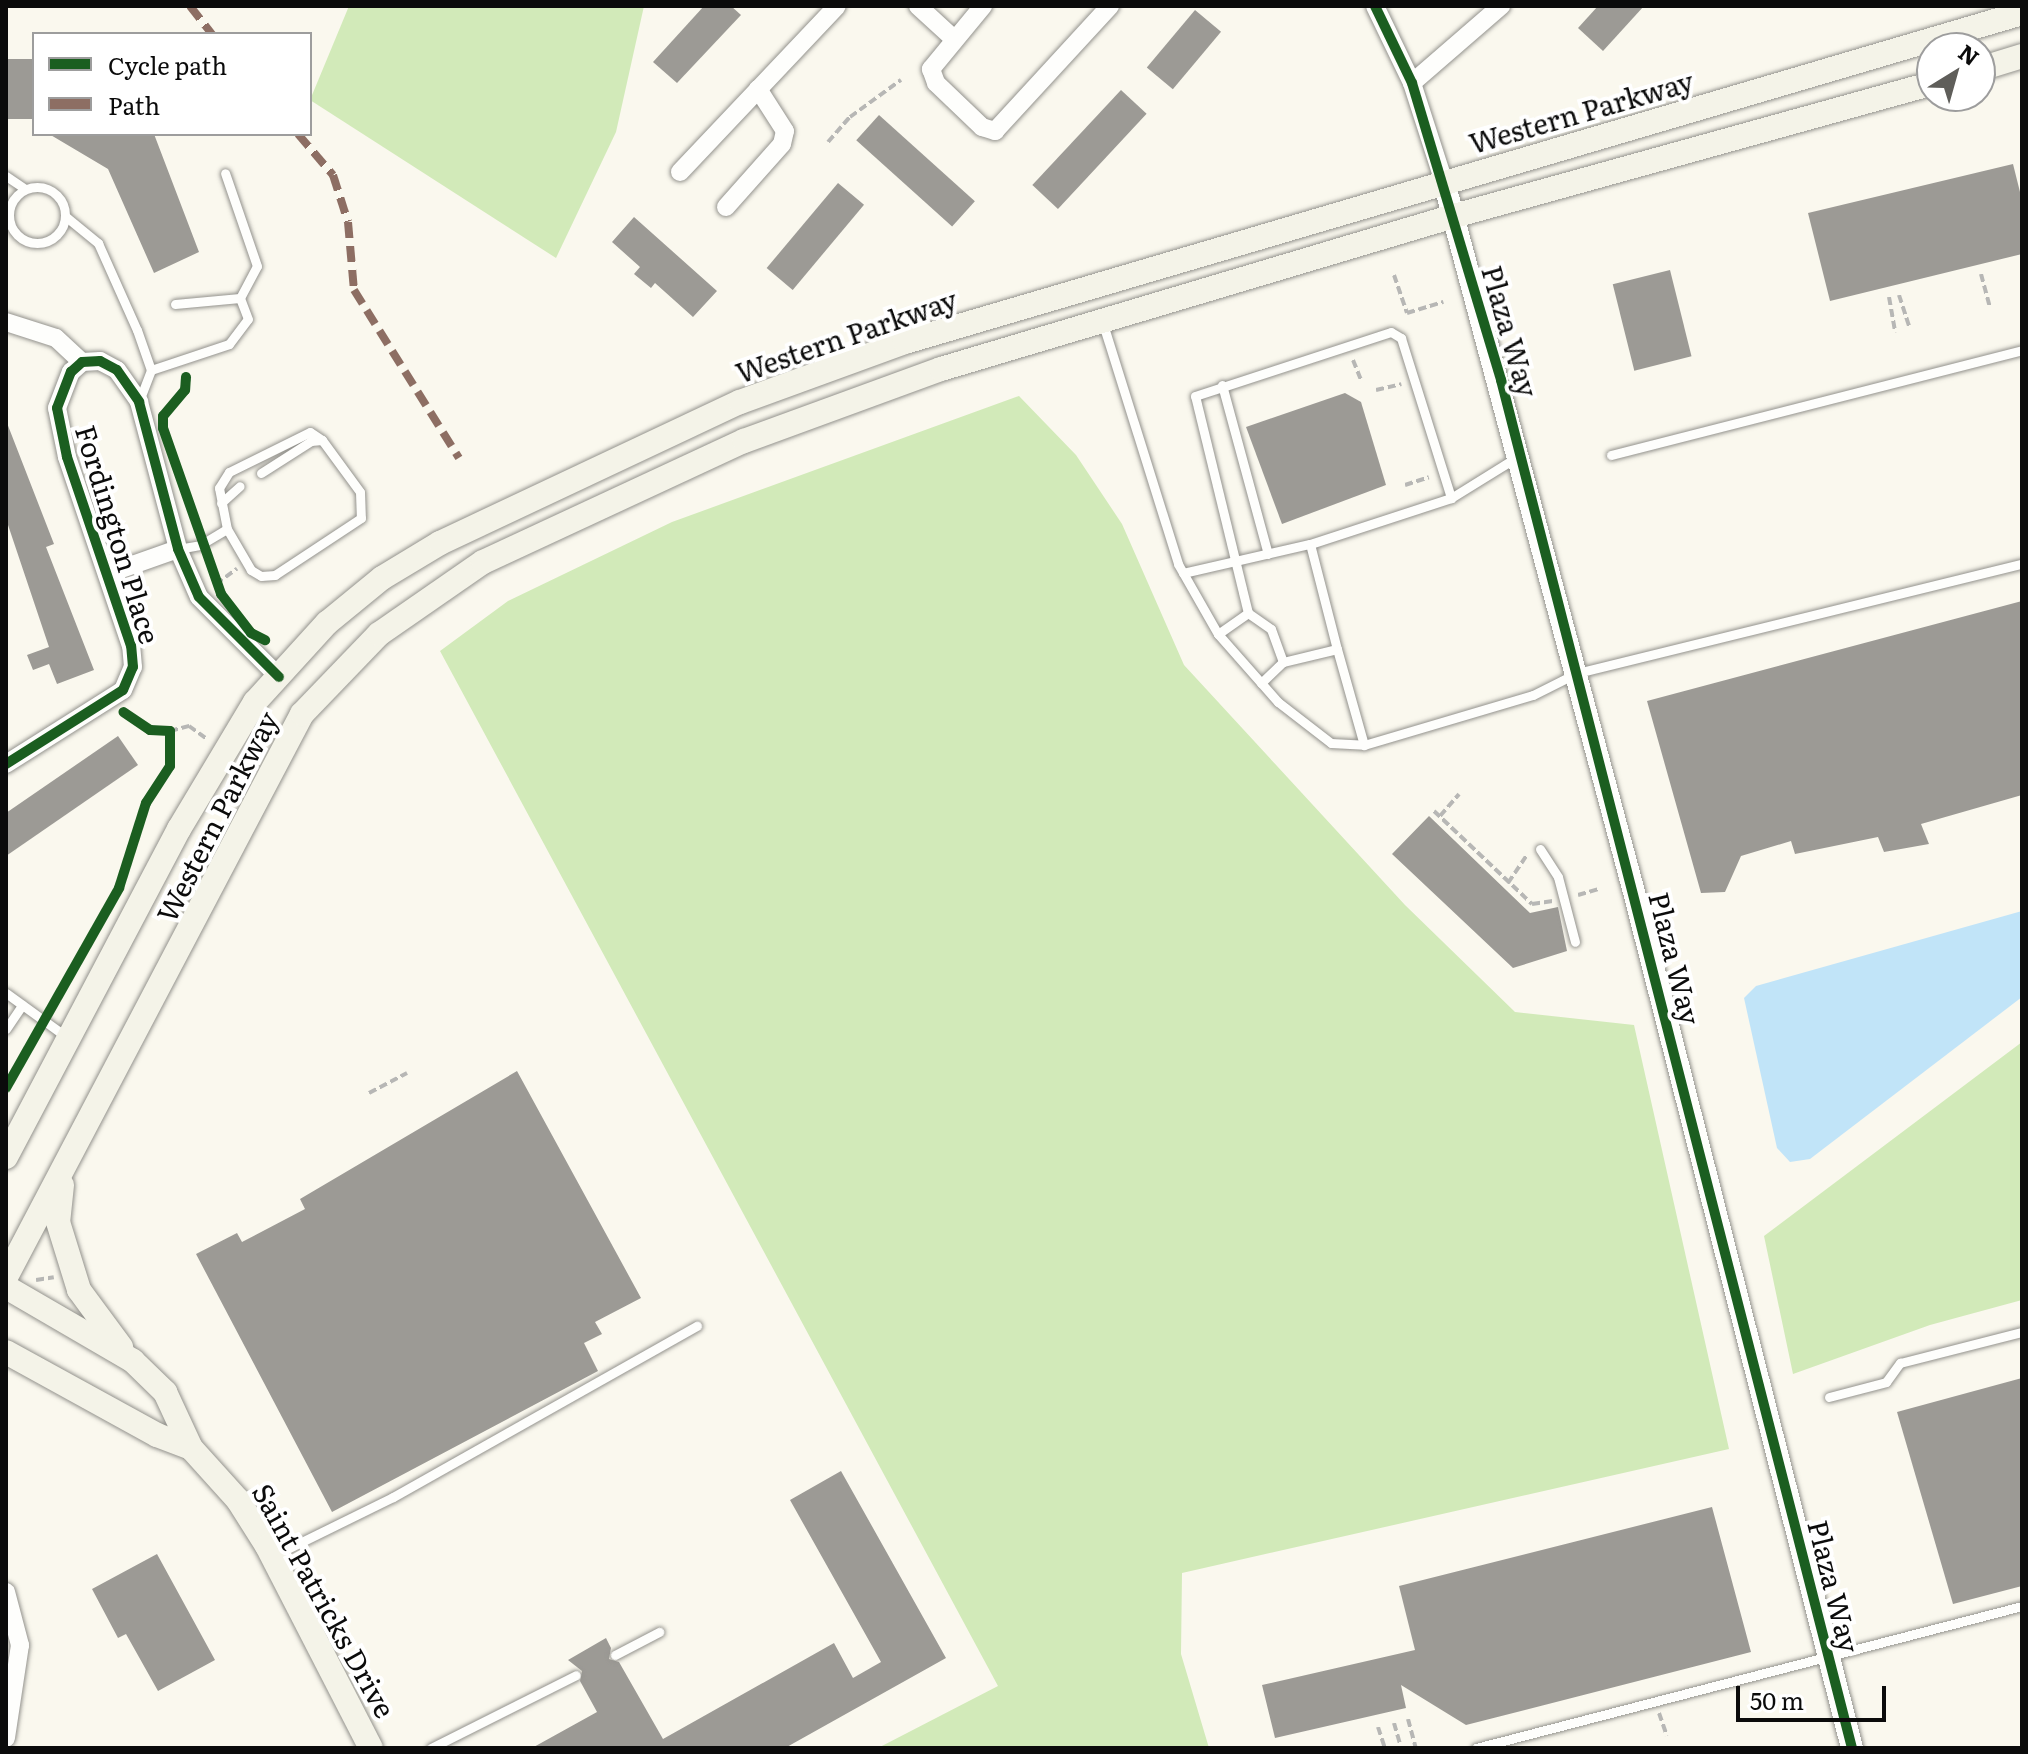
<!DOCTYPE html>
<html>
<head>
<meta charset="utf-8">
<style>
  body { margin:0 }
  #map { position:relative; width:2028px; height:1754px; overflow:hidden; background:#faf8ee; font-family:Literata,serif }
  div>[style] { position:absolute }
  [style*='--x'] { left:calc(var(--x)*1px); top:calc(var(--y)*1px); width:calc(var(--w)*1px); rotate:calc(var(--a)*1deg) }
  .forest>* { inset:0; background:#d2eab9 }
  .water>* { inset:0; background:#c1e4f8 }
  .building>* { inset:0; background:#9c9a95; transform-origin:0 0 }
  .path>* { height:4px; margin-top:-2px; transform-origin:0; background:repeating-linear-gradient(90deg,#b7b7b5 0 8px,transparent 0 12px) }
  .roads { filter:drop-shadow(0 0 2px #93928d) drop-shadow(0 0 2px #93928d) }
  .service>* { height:9px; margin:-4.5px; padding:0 4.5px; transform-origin:4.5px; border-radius:4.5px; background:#fefefc }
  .service>.ring { margin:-4.5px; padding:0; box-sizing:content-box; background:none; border:9px solid #fefefc; border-radius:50% }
  .minor>* { height:18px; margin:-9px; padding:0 9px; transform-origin:9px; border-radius:9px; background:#fefefc }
  .tertiary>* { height:22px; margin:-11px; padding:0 11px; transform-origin:11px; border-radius:11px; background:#fefefc }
  .secondary>* { height:24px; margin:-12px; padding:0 12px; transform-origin:12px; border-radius:12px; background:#f4f3e8 }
  .quiet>* { height:8px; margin-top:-4px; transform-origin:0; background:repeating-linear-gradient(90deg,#8d6e63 0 16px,transparent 0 24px) }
  .cycleway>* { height:10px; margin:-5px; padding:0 5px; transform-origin:5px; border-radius:5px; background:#1b5e20 }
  span { translate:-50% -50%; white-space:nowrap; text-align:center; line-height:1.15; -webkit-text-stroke:8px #fff; paint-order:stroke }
  .street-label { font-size:28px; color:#0b0b0b }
  .frame { position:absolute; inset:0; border:8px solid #0b0b0b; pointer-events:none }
  .legend { position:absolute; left:32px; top:32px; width:280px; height:104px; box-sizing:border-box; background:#fff; border:2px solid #9d9d9d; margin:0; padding:10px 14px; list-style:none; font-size:24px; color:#0b0b0b }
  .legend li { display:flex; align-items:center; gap:16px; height:40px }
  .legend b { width:40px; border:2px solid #9d9d9d }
  .north { position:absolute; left:1916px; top:32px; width:80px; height:80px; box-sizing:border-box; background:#fff; border:2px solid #9d9d9d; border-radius:50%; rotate:37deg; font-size:22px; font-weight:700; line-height:32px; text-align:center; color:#0b0b0b }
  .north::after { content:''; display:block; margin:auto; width:28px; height:36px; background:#5f5e5a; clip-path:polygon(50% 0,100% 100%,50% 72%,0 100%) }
  .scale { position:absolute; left:1736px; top:1686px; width:150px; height:36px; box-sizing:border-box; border:4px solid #0b0b0b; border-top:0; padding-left:10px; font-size:24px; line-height:28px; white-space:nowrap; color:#0b0b0b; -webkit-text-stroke:6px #fff; paint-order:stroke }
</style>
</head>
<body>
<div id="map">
  <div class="forest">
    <i style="clip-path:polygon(349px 6px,644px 6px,616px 132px,556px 258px,310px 100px)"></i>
    <i style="clip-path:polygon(1019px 396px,1076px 455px,1122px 524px,1184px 665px,1405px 905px,1515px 1012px,1634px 1025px,1729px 1449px,1182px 1573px,1181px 1654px,1209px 1748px,878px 1748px,998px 1686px,440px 651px,508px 601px,672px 522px)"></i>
    <i style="clip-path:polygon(2022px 1042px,2022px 1300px,1930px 1325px,1793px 1374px,1764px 1236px)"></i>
  </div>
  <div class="water">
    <i style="clip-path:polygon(2022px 911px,2022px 997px,1810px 1159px,1790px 1162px,1777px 1148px,1744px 998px,1756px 986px)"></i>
  </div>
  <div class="building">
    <i style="clip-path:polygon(704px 6px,731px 6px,741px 15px,677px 83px,653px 62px)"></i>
    <i style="clip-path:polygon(1598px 6px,1644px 6px,1603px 51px,1578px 28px)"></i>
    <i style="left:1195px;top:10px;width:34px;height:75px;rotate:40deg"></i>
    <i style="left:6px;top:59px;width:28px;height:60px"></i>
    <i style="left:1121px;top:90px;width:35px;height:130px;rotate:43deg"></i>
    <i style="left:879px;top:115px;width:129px;height:34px;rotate:42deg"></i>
    <i style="clip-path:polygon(49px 134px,154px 134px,199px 252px,154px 273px,108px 169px)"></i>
    <i style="clip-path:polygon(2013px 164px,2022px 200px,2022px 254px,1830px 301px,1808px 213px)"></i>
    <i style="left:838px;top:183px;width:34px;height:111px;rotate:40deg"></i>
    <i style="clip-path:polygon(634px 217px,717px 291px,693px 317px,655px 283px,651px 288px,634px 274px,640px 267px,612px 242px)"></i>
    <i style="left:1670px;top:270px;width:89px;height:59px;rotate:76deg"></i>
    <i style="clip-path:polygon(1345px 393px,1361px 402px,1386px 485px,1282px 524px,1246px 427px)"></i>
    <i style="clip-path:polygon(7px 423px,54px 544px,46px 547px,94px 670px,57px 684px,49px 664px,33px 670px,27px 655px,49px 647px,6px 519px)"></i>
    <i style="clip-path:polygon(2022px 601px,2022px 795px,1921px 824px,1929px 844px,1884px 852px,1878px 837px,1795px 854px,1791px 841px,1741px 856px,1725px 892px,1701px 893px,1647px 701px)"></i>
    <i style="clip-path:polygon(118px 736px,138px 765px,6px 856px,6px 813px)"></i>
    <i style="clip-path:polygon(1429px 816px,1530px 913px,1558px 907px,1567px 951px,1513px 968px,1392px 854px)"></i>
    <i style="clip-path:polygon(517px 1071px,641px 1298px,595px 1322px,602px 1334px,584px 1343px,598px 1371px,332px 1512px,196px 1254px,237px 1233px,242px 1242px,305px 1209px,300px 1199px)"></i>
    <i style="clip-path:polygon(2022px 1378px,2022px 1586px,1953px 1604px,1897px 1412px)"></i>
    <i style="clip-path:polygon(841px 1471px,946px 1658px,785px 1748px,532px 1748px,597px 1712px,580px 1681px,582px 1671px,568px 1660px,606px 1638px,611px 1648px,609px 1659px,619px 1662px,663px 1739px,834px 1643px,853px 1678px,881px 1662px,790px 1500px)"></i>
    <i style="clip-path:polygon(1712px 1507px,1751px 1652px,1466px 1725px,1401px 1685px,1406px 1708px,1275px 1738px,1262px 1685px,1415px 1650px,1399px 1586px)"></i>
    <i style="clip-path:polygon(157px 1554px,215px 1660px,158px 1691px,126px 1634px,118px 1638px,92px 1589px)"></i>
  </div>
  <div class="path">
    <i style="--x:828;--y:142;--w:33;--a:-49"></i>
    <i style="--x:850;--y:117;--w:63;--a:-36"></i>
    <i style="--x:1981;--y:274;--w:35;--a:75"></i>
    <i style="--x:1394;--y:275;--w:40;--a:71.1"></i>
    <i style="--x:1407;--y:313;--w:38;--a:-17"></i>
    <i style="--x:1899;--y:295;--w:35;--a:72"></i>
    <i style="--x:1889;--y:297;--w:36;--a:80"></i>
    <i style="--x:1353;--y:360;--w:22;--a:68"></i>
    <i style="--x:1376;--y:390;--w:26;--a:-13"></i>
    <i style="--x:1405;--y:485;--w:25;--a:-18"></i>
    <i style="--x:216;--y:584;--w:26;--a:-36"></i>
    <i style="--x:170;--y:731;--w:20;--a:-15"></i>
    <i style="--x:189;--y:726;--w:22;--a:36"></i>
    <i style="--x:1434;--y:811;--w:135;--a:43.5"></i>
    <i style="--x:1532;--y:904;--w:21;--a:-8"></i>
    <i style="--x:1440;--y:816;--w:29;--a:-49"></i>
    <i style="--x:1508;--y:883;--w:34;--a:-56"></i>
    <i style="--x:1578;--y:895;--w:22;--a:-16"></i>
    <i style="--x:369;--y:1093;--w:43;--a:-27.8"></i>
    <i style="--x:36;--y:1280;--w:18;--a:-9"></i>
    <i style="--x:1659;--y:1713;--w:24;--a:71"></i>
    <i style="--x:1408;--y:1719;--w:30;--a:75"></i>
    <i style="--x:1394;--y:1723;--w:26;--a:74"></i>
    <i style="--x:1378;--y:1727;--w:22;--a:72"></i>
  </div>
  <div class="roads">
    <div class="service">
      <i style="--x:6;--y:176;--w:23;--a:34"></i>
      <i class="ring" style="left:9px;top:187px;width:47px;height:47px"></i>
      <i style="--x:65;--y:216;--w:43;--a:39.3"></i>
      <i style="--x:98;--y:243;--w:95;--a:65.9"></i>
      <i style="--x:137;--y:330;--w:42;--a:70.7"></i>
      <i style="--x:151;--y:370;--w:34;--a:111"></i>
      <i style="--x:175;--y:304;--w:65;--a:-5.3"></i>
      <i style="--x:1103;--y:324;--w:251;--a:72.6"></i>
      <i style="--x:1178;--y:564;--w:81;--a:60.3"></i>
      <i style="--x:1218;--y:634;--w:91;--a:48.6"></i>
      <i style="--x:1278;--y:702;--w:67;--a:37.7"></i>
      <i style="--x:1331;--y:743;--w:33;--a:3"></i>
      <i style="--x:1364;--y:745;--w:176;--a:-16.5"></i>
      <i style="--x:1533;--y:695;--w:49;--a:-26.6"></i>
      <i style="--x:1577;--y:673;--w:458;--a:-13.8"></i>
      <i style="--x:151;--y:370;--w:82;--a:-18.4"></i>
      <i style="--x:229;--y:344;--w:31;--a:-53"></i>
      <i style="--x:248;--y:319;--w:22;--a:-111"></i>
      <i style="--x:240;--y:298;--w:36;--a:-62"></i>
      <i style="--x:257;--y:266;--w:98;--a:-109"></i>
      <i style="--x:1222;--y:385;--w:175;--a:74.8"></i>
      <i style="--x:310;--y:432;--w:14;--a:34"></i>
      <i style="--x:322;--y:440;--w:64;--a:53.8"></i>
      <i style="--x:360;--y:492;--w:26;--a:88"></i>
      <i style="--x:361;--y:518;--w:103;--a:146.5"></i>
      <i style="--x:275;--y:575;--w:14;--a:176"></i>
      <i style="--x:261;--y:576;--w:12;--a:-149"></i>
      <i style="--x:251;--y:570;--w:48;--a:-120.3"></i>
      <i style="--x:227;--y:529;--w:42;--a:-101"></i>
      <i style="--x:219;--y:488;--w:19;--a:-58"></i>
      <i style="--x:229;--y:472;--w:90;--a:-26.3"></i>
      <i style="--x:1611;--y:455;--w:424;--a:-14.3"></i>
      <i style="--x:261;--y:473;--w:59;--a:-32.6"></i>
      <i style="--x:311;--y:441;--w:11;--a:-5"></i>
      <i style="--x:1451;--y:498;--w:148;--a:161.9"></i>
      <i style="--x:1310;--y:544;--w:108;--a:75.6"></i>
      <i style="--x:1337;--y:649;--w:56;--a:166.5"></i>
      <i style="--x:1283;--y:662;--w:35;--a:-110"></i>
      <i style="--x:1271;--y:629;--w:28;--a:-145"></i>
      <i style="--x:1248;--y:613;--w:223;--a:-103.7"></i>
      <i style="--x:1195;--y:396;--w:206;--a:-18.1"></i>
      <i style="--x:1391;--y:332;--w:12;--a:31"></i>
      <i style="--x:1401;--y:338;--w:168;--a:72.6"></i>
      <i style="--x:1451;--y:498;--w:78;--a:-31.8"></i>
      <i style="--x:221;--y:503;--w:25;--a:-42"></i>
      <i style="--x:178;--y:549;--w:22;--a:-10"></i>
      <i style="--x:200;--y:545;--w:31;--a:-31"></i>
      <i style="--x:1183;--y:573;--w:130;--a:-12.9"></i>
      <i style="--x:1218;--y:634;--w:37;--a:-35"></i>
      <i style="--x:1337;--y:649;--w:100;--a:74.3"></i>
      <i style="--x:1261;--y:683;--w:30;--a:-44"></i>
      <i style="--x:1540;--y:849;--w:33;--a:57"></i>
      <i style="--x:1558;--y:877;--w:67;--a:75.3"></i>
      <i style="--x:6;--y:993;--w:77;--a:36"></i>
      <i style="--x:6;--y:1029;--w:29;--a:-56"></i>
      <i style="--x:1829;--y:1397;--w:59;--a:-14.7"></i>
      <i style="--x:1886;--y:1382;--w:24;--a:-54"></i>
      <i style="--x:1900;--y:1363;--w:126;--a:-14.3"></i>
      <i style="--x:275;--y:1555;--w:131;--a:-26.2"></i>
      <i style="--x:393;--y:1497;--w:349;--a:-29.4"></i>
      <i style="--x:615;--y:1655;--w:50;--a:-27.6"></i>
      <i style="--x:431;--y:1748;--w:162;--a:-26.7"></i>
      <i style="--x:1476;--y:1748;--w:564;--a:-14.58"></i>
    </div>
    <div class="minor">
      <i style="--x:918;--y:6;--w:49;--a:42.5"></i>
      <i style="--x:983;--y:6;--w:82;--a:129.5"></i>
      <i style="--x:931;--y:69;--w:15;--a:70"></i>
      <i style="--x:936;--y:83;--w:64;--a:43.7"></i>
      <i style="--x:982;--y:127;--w:14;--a:17"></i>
      <i style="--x:995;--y:131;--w:170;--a:-47.4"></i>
      <i style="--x:1375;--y:6;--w:85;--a:64.3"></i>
      <i style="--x:1412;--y:83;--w:104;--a:72.1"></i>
      <i style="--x:1412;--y:83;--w:118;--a:-40.9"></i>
      <i style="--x:680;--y:172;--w:228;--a:-46.6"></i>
      <i style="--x:726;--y:207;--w:84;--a:-48.4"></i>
      <i style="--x:782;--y:144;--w:13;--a:-77"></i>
      <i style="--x:785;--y:131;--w:50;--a:-122.7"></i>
      <i style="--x:6;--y:322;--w:52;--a:17.7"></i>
      <i style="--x:56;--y:338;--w:35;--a:43"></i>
      <i style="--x:107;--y:574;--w:75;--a:-19.4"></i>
      <i style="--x:6;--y:764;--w:138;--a:-32.3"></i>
      <i style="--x:123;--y:690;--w:25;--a:-67"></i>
      <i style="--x:133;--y:667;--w:21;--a:-95"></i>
      <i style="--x:131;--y:646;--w:200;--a:-108.7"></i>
      <i style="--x:67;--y:457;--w:50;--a:-101.5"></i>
      <i style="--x:57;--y:408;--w:39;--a:-69"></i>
      <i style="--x:71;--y:372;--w:15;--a:-42"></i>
      <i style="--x:82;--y:362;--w:18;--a:-3"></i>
      <i style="--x:100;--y:361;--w:19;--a:28"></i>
      <i style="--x:117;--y:370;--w:39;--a:55"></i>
      <i style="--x:139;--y:402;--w:152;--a:75.1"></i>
      <i style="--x:178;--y:549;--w:52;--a:66.4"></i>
      <i style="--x:199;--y:597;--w:113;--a:45"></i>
      <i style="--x:6;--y:1592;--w:55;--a:75.2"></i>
      <i style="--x:20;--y:1645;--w:94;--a:98.6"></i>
    </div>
    <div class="tertiary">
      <i style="--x:1444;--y:182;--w:735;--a:75.02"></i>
      <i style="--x:1634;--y:892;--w:883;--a:75.71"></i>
    </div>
    <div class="secondary">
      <i style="--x:1980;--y:69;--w:44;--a:-17.2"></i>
      <i style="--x:6;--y:1157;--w:371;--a:-62.2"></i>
      <i style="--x:179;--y:829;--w:148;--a:-59.1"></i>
      <i style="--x:255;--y:702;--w:107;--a:-47.7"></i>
      <i style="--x:327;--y:623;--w:71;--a:-39.3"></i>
      <i style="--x:382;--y:578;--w:68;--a:-31.1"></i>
      <i style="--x:440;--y:543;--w:331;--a:-25.2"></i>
      <i style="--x:740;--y:402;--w:176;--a:-20"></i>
      <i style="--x:905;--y:342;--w:1164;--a:-16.41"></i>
      <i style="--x:62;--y:1185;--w:37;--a:96"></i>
      <i style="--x:58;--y:1222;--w:71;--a:72.8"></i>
      <i style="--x:79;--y:1290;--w:71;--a:53.6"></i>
      <i style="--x:6;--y:1277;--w:636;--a:-62.27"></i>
      <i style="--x:302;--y:714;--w:111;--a:-46.1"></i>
      <i style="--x:379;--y:634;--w:126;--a:-34.7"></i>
      <i style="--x:483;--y:562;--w:288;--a:-24.9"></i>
      <i style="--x:744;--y:441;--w:210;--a:-20.1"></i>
      <i style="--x:941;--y:369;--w:535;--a:-16.61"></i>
      <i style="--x:1454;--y:216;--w:496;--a:-15.5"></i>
      <i style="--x:6;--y:1287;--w:147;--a:30.2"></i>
      <i style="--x:133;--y:1361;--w:45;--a:44.1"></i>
      <i style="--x:165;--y:1392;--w:62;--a:65.1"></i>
      <i style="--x:191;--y:1448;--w:70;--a:47.9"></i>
      <i style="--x:238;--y:1500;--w:54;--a:57.8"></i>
      <i style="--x:267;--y:1546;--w:227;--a:62.8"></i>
      <i style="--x:6;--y:1352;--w:172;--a:28.8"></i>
      <i style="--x:157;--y:1435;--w:36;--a:21"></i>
    </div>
  </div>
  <div class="quiet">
    <i style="--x:190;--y:6;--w:36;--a:52"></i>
    <i style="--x:298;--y:134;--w:54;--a:49.5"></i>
    <i style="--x:333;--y:175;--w:49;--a:72.3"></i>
    <i style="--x:348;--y:222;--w:68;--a:85"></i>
    <i style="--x:354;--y:290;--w:198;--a:58"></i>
  </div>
  <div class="cycleway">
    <i style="--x:1375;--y:6;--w:85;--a:64.3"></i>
    <i style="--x:1412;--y:83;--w:310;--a:73.3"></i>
    <i style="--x:1501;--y:380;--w:1412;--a:75.61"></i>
    <i style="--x:186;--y:377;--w:13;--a:94"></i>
    <i style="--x:185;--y:390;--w:34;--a:130"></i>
    <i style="--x:163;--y:416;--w:12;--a:90"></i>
    <i style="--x:163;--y:428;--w:176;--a:70.7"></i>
    <i style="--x:221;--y:594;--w:49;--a:52.4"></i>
    <i style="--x:251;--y:633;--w:16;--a:27"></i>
    <i style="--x:6;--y:764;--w:138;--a:-32.3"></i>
    <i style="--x:123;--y:690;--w:25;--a:-67"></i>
    <i style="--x:133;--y:667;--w:21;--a:-95"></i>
    <i style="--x:131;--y:646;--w:200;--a:-108.7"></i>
    <i style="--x:67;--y:457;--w:50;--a:-101.5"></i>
    <i style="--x:57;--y:408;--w:39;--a:-69"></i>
    <i style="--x:71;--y:372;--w:15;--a:-42"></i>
    <i style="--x:82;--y:362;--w:18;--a:-3"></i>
    <i style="--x:100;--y:361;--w:19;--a:28"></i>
    <i style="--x:117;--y:370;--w:39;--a:55"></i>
    <i style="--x:139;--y:402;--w:152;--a:75.1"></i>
    <i style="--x:178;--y:549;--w:52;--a:66.4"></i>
    <i style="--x:199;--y:597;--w:113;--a:45"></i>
    <i style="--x:6;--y:1088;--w:230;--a:-60.5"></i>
    <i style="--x:119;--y:888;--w:89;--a:-72.4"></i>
    <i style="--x:146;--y:803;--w:44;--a:-57"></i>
    <i style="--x:170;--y:766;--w:35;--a:-90"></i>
    <i style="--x:170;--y:731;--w:20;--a:-177"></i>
    <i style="--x:150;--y:730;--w:32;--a:-146"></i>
  </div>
  <div class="street-label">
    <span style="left:1581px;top:111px;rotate:-16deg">Western Parkway</span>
    <span style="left:1511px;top:331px;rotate:74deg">Plaza Way</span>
    <span style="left:846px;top:335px;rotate:-19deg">Western Parkway</span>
    <span style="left:119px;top:534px;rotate:73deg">Fordington Place</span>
    <span style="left:216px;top:816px;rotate:-63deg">Western Parkway</span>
    <span style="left:1676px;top:958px;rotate:76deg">Plaza Way</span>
    <span style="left:1835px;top:1586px;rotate:76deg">Plaza Way</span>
    <span style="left:325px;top:1600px;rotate:61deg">Saint Patricks Drive</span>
  </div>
  <div class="frame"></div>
  <ul class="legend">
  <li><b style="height:10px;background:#1b5e20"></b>Cycle path</li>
  <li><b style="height:10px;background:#8d6e63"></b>Path</li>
  </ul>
  <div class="north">N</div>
  <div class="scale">50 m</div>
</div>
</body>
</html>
